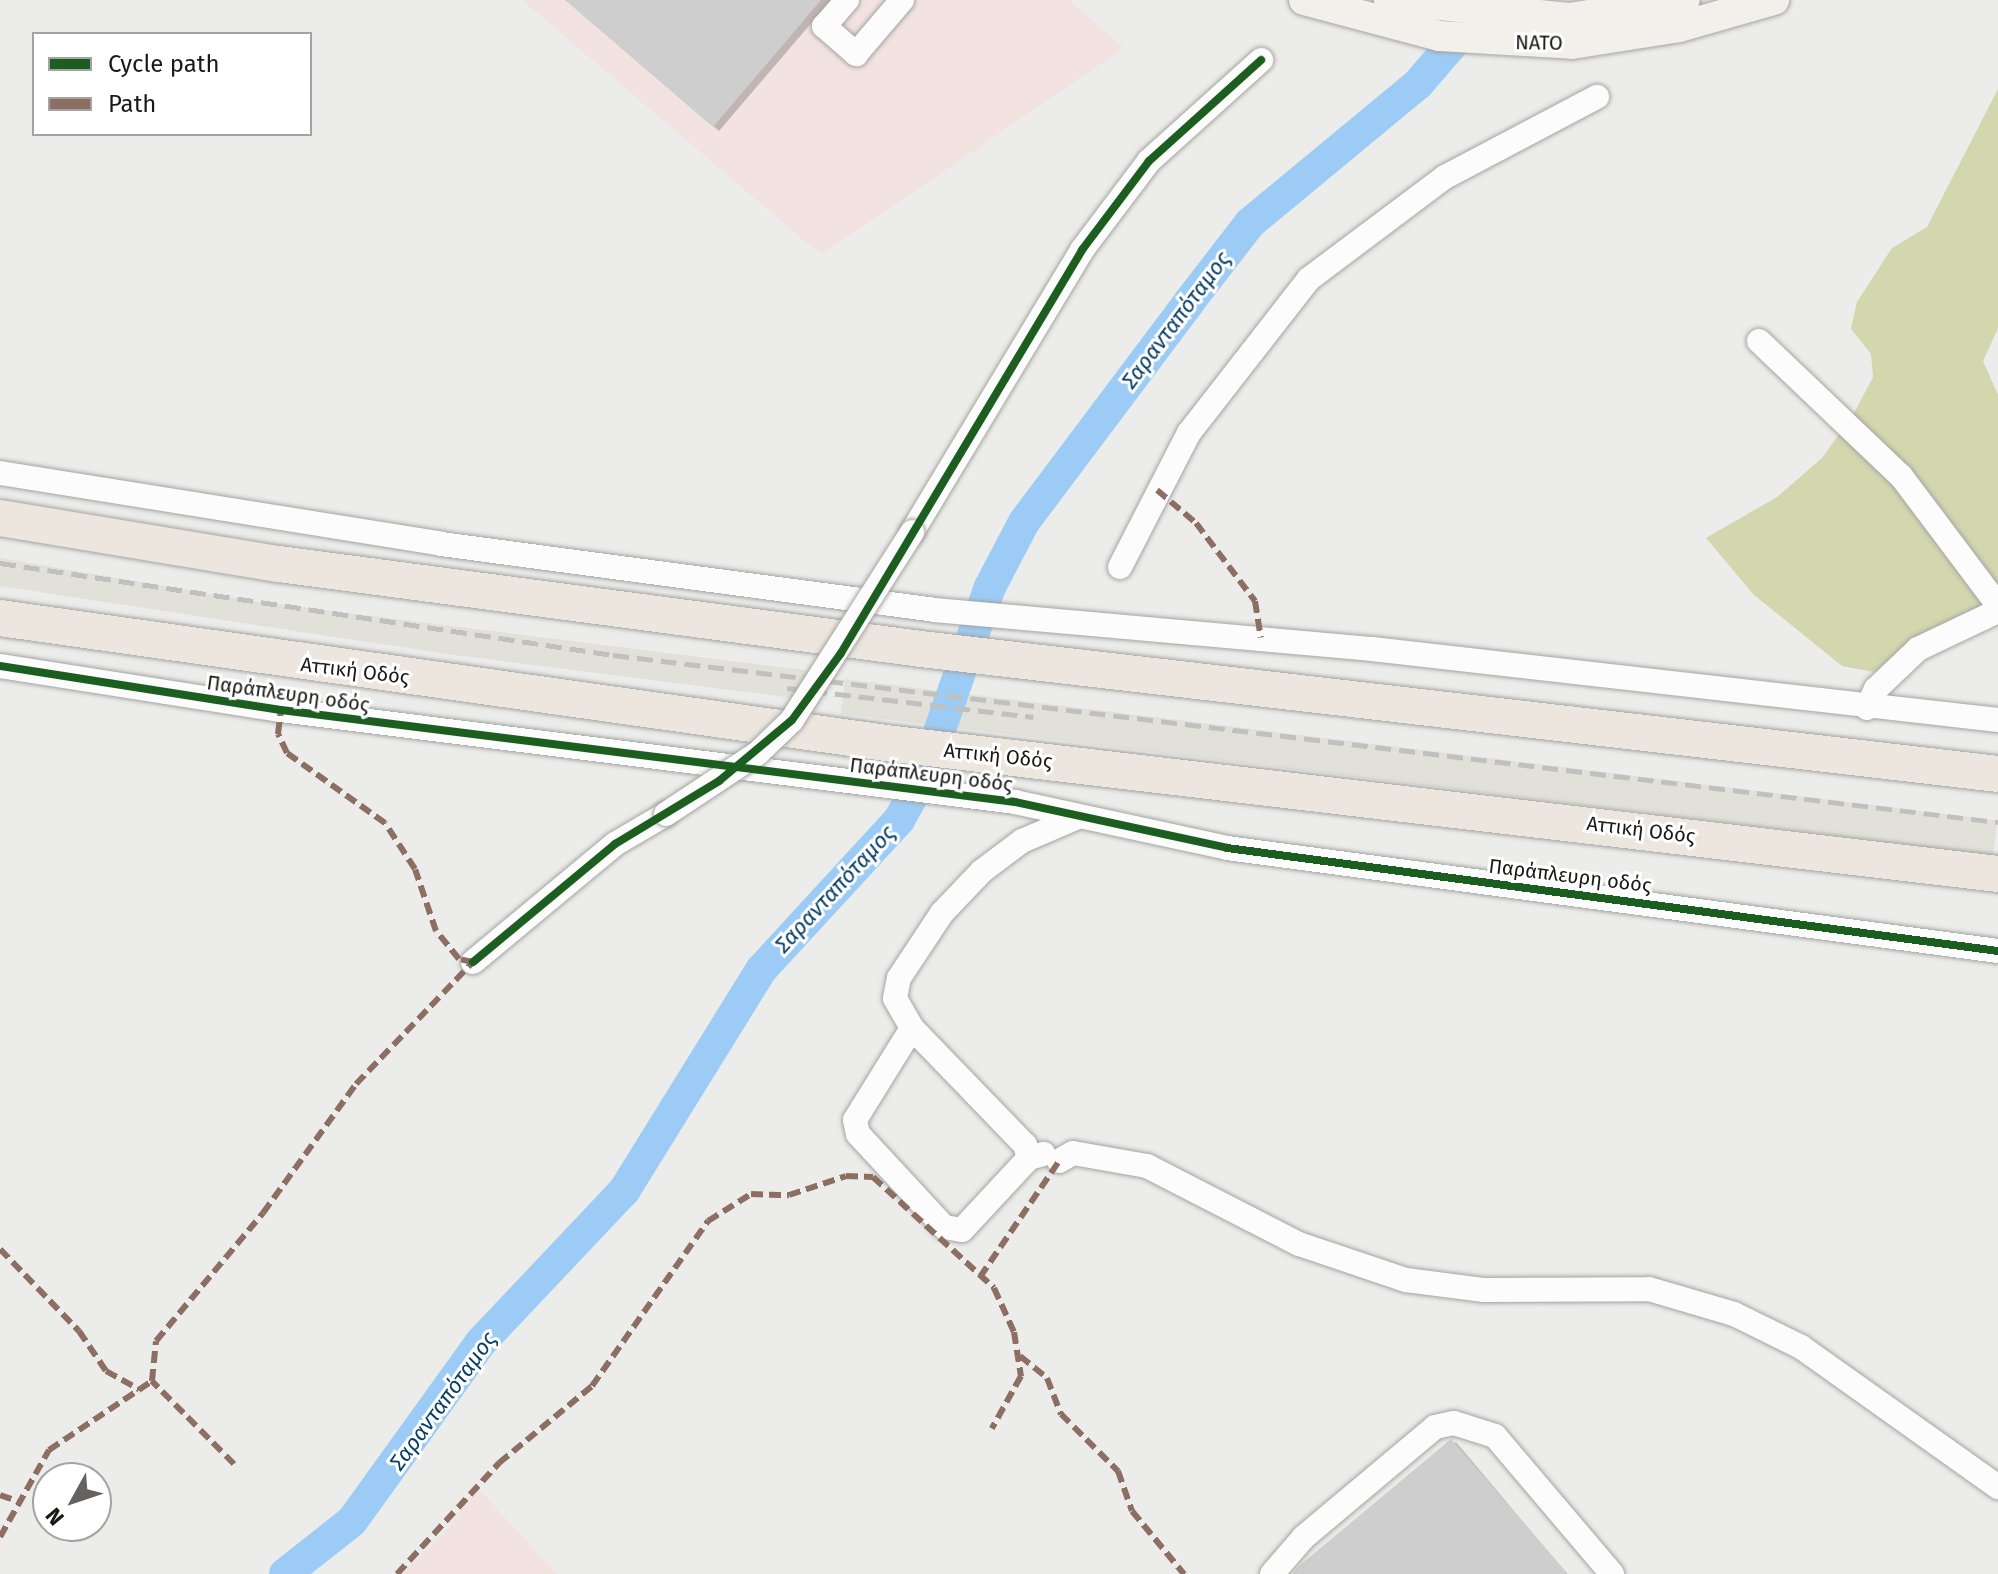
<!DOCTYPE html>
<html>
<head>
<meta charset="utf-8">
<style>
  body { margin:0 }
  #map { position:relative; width:1998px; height:1574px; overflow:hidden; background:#ececea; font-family:"Fira Sans",sans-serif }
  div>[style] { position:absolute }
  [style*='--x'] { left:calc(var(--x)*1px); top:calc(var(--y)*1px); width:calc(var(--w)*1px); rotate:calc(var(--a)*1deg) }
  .built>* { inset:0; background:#e1e0d9; transform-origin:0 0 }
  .industrial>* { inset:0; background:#f2e3e1 }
  .green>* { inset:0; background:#d2d7ae }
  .shadow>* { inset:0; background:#0003 }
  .river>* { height:32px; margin:-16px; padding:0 16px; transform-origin:16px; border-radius:16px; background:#9cccf6 }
  .building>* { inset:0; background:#cecece }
  .roads { filter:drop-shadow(0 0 2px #a4a4a2) drop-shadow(0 0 2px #a4a4a2) }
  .minor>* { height:24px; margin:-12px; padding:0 12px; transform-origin:12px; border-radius:12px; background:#fcfcfc }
  .major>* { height:30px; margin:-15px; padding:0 15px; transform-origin:15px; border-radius:15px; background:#f3efeb }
  .highway>* { height:36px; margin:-18px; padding:0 18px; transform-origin:18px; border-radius:18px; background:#ede6df }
  .rail>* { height:5px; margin-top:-2.5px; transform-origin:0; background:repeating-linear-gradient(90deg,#c0c0bf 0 16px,transparent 0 24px) }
  .bridges { filter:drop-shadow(0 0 2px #a4a4a2) drop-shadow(0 0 2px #a4a4a2) }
  .minor-bridge>* { height:24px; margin:-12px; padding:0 12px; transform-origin:12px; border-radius:12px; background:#fcfcfc }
  .quiet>* { height:6px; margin-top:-3px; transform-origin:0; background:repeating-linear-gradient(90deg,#8d6e63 0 12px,transparent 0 18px) }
  .cycleway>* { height:8px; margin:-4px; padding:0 4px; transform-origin:4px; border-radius:4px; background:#1b5e20 }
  span { translate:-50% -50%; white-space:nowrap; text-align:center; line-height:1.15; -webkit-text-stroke:6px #fff; paint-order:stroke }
  .street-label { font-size:20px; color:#1a1918 }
  .water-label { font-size:22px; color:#093f66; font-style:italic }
  .legend { position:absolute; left:32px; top:32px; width:280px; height:104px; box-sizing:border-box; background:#fff; border:2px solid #a3a3a3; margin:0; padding:10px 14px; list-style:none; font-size:24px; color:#1a1918 }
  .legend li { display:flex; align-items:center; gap:16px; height:40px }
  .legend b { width:40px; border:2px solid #a3a3a3 }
  .north { position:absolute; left:32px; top:1462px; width:80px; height:80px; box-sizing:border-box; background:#fff; border:2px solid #a3a3a3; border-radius:50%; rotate:230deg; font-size:22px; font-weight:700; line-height:32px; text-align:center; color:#1a1918 }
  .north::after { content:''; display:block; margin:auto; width:28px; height:36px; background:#646362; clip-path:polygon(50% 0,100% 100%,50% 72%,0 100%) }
</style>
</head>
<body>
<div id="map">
  <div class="built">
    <i style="clip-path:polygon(0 558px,251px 601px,813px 671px,793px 698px,447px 654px,0 586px)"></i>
    <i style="left:845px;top:679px;width:1161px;height:35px;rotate:7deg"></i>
  </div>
  <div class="industrial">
    <i style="clip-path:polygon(522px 0,1069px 0,1124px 48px,821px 255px)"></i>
    <i style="clip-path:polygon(476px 1486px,557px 1574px,402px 1574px,447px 1530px)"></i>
  </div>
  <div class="green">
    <i style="clip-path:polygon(1998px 89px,1998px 328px,1983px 361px,1998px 395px,1998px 599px,1889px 665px,1874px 672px,1842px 666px,1754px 595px,1706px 538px,1777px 497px,1822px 458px,1853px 415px,1873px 377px,1871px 354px,1851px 329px,1857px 302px,1892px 248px,1927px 227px)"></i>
  </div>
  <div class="shadow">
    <i style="clip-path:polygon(567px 0,831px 0,719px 131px)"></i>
    <i style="clip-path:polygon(1456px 1442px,1567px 1574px,1298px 1574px)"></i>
  </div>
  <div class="river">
    <i style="--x:285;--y:1574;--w:85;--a:-38.3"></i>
    <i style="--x:352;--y:1521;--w:222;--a:-54.2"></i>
    <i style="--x:482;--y:1341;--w:207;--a:-46.6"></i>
    <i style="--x:624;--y:1191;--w:260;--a:-58.2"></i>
    <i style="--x:761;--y:970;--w:204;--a:-47.4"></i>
    <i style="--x:899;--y:820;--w:51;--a:-60.9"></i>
    <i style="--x:924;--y:775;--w:199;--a:-70.7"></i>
    <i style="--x:990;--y:587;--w:73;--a:-62.4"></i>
    <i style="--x:1024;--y:522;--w:275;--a:-53.1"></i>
    <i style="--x:1189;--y:302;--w:100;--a:-52.3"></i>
    <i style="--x:1250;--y:223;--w:218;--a:-39.6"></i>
    <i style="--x:1418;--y:84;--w:84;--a:-49.3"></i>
  </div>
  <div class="building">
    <i style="clip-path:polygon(565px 0,821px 0,713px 127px)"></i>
    <i style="clip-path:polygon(1451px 1439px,1568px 1574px,1292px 1574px,1299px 1566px)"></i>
  </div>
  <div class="roads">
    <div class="minor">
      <i style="--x:847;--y:0;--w:35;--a:131"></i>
      <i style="--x:824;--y:26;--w:43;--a:41.2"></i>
      <i style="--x:856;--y:54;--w:71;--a:-49.6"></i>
      <i style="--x:1759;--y:341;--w:196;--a:43.6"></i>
      <i style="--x:1901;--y:476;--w:161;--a:53.1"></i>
      <i style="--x:0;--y:473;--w:447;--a:9.1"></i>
      <i style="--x:441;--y:544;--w:498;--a:7.6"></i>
      <i style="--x:935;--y:610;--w:439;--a:5.1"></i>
      <i style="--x:1372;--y:649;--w:630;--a:6.47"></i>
      <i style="--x:912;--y:532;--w:329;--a:-58.9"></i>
      <i style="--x:1082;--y:250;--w:111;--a:-53"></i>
      <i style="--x:1149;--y:161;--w:151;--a:-42"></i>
      <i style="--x:1120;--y:567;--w:151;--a:-62.8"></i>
      <i style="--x:1189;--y:433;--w:195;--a:-52.1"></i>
      <i style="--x:1309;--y:279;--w:170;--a:-36.9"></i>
      <i style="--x:1445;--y:177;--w:172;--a:-27.8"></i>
      <i style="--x:0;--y:666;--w:284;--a:8.9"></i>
      <i style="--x:281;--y:710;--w:740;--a:7.14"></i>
      <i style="--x:1015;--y:802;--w:217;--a:12.2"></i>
      <i style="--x:1227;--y:848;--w:778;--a:7.61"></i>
      <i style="--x:1867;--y:708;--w:21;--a:-65"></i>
      <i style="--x:1876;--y:689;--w:58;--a:-43.6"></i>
      <i style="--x:1918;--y:649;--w:89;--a:-25.4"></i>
      <i style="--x:473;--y:962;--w:185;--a:-39.7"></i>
      <i style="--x:615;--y:844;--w:59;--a:-30.5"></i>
      <i style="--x:912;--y:1028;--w:108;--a:121.8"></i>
      <i style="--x:855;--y:1120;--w:14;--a:78"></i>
      <i style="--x:858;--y:1134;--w:127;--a:47.2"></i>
      <i style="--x:944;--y:1227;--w:18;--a:9"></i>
      <i style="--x:962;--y:1230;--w:98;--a:-47.1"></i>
      <i style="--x:1029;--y:1158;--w:15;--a:-16"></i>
      <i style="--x:1029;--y:1158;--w:14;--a:-107"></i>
      <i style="--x:1025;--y:1145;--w:163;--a:-134"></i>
      <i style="--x:912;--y:1028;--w:34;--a:-120"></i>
      <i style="--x:895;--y:998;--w:20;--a:-79"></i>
      <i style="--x:899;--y:978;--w:78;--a:-56.5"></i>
      <i style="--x:942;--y:913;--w:58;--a:-46.4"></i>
      <i style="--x:982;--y:871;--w:50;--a:-36.9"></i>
      <i style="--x:1022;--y:841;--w:61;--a:-23.2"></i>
      <i style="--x:1059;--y:1161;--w:16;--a:-30"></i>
      <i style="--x:1073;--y:1153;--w:75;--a:10"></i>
      <i style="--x:1147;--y:1166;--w:171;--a:27.2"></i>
      <i style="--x:1299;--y:1244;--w:113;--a:18.6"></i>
      <i style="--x:1406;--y:1280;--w:79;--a:7.3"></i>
      <i style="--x:1484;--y:1290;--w:165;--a:-0.3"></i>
      <i style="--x:1649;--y:1289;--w:89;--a:16.4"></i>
      <i style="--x:1734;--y:1314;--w:75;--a:26.2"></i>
      <i style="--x:1801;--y:1347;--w:242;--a:35.4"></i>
      <i style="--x:1272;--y:1574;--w:49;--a:-49.1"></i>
      <i style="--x:1304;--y:1537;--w:171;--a:-40"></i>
      <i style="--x:1435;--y:1427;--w:19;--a:-12"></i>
      <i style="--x:1454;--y:1423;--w:43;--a:17.6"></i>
      <i style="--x:1495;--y:1436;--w:181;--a:49.7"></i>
    </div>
    <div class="major">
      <i style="--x:1304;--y:0;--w:140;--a:14.9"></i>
      <i style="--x:1439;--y:36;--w:133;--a:3.4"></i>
      <i style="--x:1572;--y:44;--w:108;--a:-9"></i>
      <i style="--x:1679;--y:27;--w:99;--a:-15.9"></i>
      <i style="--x:1389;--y:0;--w:181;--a:5.7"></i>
      <i style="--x:1569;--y:18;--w:117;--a:-8.8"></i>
    </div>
    <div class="highway">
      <i style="--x:0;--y:518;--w:283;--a:9.4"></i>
      <i style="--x:279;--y:564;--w:648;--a:7.54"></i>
      <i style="--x:921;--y:649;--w:1084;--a:6.62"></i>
      <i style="--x:0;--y:618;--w:895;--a:8.03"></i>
      <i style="--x:886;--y:743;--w:1120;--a:6.72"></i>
    </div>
  </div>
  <div class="rail">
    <i style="--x:0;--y:563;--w:620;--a:8.54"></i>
    <i style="--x:613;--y:655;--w:1395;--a:6.88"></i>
    <i style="--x:787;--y:688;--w:248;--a:6.7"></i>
  </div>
  <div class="bridges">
    <div class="minor-bridge">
      <i style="--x:666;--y:814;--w:110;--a:-33.5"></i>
      <i style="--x:758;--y:753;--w:47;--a:-44.1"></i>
      <i style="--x:792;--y:720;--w:223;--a:-57.4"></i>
    </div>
  </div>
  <div class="quiet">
    <i style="--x:1157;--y:490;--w:51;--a:40.2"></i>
    <i style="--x:1196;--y:523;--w:98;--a:52.9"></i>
    <i style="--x:1255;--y:601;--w:37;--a:81"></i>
    <i style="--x:0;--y:1249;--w:114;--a:46.1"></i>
    <i style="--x:79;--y:1331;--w:48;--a:56"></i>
    <i style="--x:106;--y:1371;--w:38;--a:29"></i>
    <i style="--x:980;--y:1277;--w:140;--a:-55.7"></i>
    <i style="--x:1020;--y:1356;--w:35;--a:39"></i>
    <i style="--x:1047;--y:1378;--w:39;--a:69"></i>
    <i style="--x:1061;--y:1414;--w:81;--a:45"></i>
    <i style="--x:1118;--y:1471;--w:42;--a:70.7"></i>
    <i style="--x:1132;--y:1511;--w:82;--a:50.5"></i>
    <i style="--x:234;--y:1464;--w:117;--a:-134.7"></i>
    <i style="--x:152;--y:1381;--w:40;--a:-84.3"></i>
    <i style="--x:156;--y:1341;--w:167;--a:-50.1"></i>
    <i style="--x:263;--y:1213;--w:159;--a:-54.2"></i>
    <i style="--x:356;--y:1084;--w:169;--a:-46.2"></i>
    <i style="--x:473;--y:962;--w:14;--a:-168"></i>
    <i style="--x:459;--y:959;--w:36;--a:-129"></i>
    <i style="--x:436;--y:931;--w:65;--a:-108.7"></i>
    <i style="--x:415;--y:869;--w:55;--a:-123.1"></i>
    <i style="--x:385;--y:823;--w:120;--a:-144.5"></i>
    <i style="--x:287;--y:753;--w:21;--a:-115"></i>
    <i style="--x:278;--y:734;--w:24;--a:-83"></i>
    <i style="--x:0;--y:1495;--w:18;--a:19"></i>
    <i style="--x:0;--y:1537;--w:100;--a:-60.6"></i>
    <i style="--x:49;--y:1450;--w:124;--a:-33.8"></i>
    <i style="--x:397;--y:1574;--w:151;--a:-47.4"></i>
    <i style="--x:499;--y:1463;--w:121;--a:-39.6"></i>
    <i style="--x:592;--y:1386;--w:202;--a:-54.9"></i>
    <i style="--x:708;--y:1221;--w:51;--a:-32.1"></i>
    <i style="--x:751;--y:1194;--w:38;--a:2"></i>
    <i style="--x:789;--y:1195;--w:60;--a:-18.4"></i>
    <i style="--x:846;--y:1176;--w:27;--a:2"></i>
    <i style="--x:873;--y:1177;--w:164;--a:42.5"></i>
    <i style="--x:994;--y:1288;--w:48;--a:65.6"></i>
    <i style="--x:1014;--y:1332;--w:45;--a:81"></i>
    <i style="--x:1021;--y:1376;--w:60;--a:119.1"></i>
  </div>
  <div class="cycleway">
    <i style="--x:0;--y:666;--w:284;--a:8.9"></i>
    <i style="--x:281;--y:710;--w:740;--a:7.14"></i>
    <i style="--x:1015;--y:802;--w:217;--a:12.2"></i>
    <i style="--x:1227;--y:848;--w:778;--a:7.61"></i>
    <i style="--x:473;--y:962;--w:185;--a:-39.7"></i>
    <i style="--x:615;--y:844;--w:122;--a:-31.2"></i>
    <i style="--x:719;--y:781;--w:95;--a:-39.9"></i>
    <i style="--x:792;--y:720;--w:83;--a:-53.8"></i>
    <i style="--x:841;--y:653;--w:470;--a:-59.1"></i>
    <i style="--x:1082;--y:250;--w:111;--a:-53"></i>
    <i style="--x:1149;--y:161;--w:151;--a:-42"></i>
  </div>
  <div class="street-label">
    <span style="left:1539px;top:43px;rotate:1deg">ΝΑΤΟ</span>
    <span style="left:355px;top:671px;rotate:7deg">Αττική Οδός</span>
    <span style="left:288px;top:694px;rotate:8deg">Παράπλευρη οδός</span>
    <span style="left:998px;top:756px;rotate:6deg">Αττική Οδός</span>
    <span style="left:931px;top:775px;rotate:7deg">Παράπλευρη οδός</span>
    <span style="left:1641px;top:830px;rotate:7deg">Αττική Οδός</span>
    <span style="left:1570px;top:876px;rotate:7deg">Παράπλευρη οδός</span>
  </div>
  <div class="water-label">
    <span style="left:1176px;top:320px;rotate:-53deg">Σαρανταπόταμος</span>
    <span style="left:835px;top:889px;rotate:-47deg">Σαρανταπόταμος</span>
    <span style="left:443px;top:1401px;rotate:-54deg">Σαρανταπόταμος</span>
  </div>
  <ul class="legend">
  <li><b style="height:10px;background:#1b5e20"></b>Cycle path</li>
  <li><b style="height:10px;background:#8d6e63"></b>Path</li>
  </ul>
  <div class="north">N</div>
</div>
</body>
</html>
